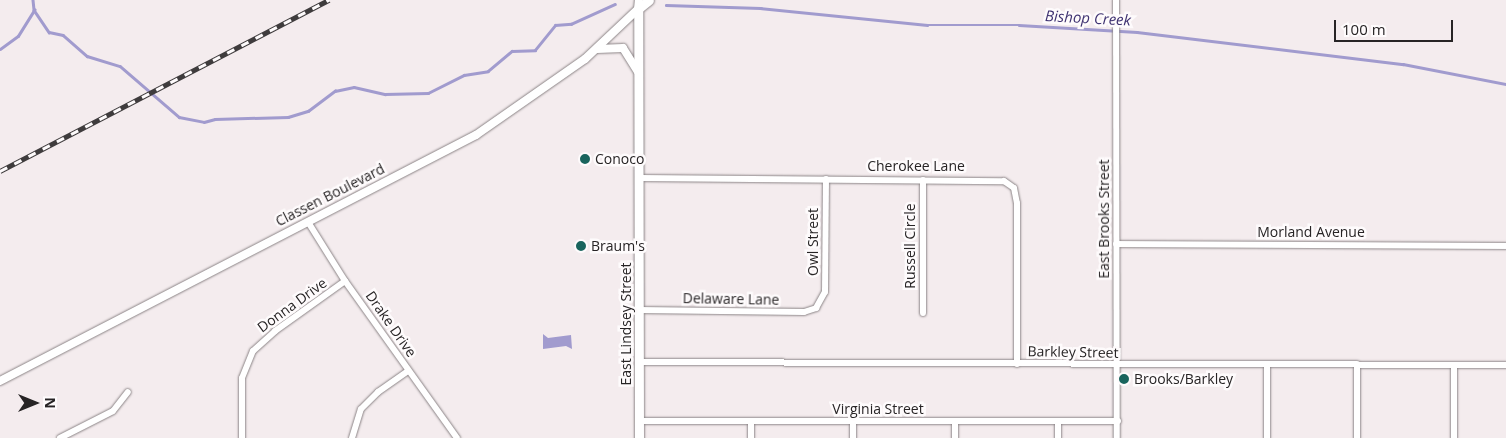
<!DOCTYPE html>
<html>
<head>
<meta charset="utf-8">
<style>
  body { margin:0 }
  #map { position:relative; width:1506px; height:438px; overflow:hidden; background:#f4ecee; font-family:"Open Sans",sans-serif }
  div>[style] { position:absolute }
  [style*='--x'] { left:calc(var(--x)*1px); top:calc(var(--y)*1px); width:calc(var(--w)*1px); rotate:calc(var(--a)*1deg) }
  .water>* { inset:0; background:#a19bce }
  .stream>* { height:2.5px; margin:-1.25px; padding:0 1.25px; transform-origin:1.25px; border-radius:1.25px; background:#a19bce }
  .roads { filter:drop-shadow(0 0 1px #8b8486) drop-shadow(0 0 1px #8b8486) }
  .minor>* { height:6px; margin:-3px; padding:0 3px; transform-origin:3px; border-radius:3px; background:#fff }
  .tertiary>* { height:8px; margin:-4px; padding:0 4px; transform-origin:4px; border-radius:4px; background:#fff }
  .secondary>* { height:9px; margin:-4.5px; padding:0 4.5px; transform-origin:4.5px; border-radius:4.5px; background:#fff }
  .rail>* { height:4.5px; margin-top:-2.25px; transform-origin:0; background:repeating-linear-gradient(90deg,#fefbfc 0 8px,#3f3c3d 0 16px); box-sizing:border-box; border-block:1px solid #3f3c3d }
  .dots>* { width:14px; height:14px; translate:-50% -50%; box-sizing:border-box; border:2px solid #fefbfc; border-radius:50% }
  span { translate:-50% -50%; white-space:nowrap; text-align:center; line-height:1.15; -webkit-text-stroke:5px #fefbfc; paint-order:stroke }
  .poi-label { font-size:14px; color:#272425 }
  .left { translate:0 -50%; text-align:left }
  .street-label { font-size:14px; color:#272425 }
  .water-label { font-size:15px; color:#3f3271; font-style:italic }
  .north { position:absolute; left:10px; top:378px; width:50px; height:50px; -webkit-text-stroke:4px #fefbfc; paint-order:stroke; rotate:90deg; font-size:14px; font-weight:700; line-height:20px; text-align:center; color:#272425 }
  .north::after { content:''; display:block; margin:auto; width:18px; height:22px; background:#272425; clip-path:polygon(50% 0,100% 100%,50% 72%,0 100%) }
  .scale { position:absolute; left:1334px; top:20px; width:119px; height:22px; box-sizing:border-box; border:2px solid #272425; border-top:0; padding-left:6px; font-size:15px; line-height:18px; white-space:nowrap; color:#272425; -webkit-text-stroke:4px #fefbfc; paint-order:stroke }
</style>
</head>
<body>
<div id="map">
  <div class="water">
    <i style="clip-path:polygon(543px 334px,548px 338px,571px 335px,572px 349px,566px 346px,543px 349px)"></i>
  </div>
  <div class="stream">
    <i style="--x:33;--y:0;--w:10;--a:84"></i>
    <i style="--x:666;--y:5;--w:94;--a:1.8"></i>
    <i style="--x:760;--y:8;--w:168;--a:5.8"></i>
    <i style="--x:927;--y:25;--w:92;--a:0"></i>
    <i style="--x:1019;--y:25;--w:118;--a:3.4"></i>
    <i style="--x:1137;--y:32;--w:268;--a:6.9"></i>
    <i style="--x:1403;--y:64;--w:105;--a:11"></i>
    <i style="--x:34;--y:10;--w:27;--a:56"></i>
    <i style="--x:49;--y:32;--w:14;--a:12"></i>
    <i style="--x:63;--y:35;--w:32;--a:41"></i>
    <i style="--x:87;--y:56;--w:34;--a:17"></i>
    <i style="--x:120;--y:66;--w:78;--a:40.8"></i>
    <i style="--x:179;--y:117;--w:25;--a:11"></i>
    <i style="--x:204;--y:122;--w:11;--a:-15"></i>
    <i style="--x:215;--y:119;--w:73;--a:-1.6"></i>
    <i style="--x:288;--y:117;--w:21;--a:-17"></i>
    <i style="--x:308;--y:111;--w:34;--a:-37"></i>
    <i style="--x:335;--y:91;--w:19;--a:-12"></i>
    <i style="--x:354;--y:87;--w:32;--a:13"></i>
    <i style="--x:385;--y:94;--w:43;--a:-1.3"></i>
    <i style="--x:428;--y:93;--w:40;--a:-26.6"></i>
    <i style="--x:464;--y:75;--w:24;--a:-9"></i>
    <i style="--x:488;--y:71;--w:31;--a:-40"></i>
    <i style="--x:512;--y:51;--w:23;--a:-2"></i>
    <i style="--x:535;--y:50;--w:32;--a:-51"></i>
    <i style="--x:555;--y:25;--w:16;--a:-4"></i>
    <i style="--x:571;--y:24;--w:48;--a:-24.4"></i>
    <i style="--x:0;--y:49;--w:22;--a:-36"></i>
    <i style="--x:18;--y:36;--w:31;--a:-58"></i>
  </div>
  <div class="roads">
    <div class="minor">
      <i style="--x:1116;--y:0;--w:438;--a:89.9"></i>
      <i style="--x:640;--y:178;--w:364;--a:0.5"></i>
      <i style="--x:1004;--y:181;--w:12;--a:35"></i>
      <i style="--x:1014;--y:188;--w:15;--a:79"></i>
      <i style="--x:1017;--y:203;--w:161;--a:90"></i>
      <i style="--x:308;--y:222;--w:70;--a:57.9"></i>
      <i style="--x:345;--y:281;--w:193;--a:54.5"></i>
      <i style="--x:1116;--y:244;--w:390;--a:0.3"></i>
      <i style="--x:639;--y:310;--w:165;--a:0.7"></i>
      <i style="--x:804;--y:312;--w:13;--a:-18"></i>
      <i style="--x:816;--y:308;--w:18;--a:-61"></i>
      <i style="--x:825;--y:292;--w:113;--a:-89.5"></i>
      <i style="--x:923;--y:313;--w:133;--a:-90"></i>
      <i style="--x:639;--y:362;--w:867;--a:0.2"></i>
      <i style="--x:1357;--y:364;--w:74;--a:90"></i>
      <i style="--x:1267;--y:365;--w:73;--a:90"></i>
      <i style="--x:1454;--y:365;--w:73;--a:90"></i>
      <i style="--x:639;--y:421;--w:479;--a:0"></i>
      <i style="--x:60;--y:438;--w:59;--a:-27"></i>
      <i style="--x:113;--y:411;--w:24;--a:-52"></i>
      <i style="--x:242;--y:438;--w:60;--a:-90"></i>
      <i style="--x:242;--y:378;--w:29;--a:-68"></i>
      <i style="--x:253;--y:351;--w:30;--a:-42"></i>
      <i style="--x:275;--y:331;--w:86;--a:-35.5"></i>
      <i style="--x:352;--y:438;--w:30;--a:-73"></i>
      <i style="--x:361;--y:409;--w:24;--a:-45"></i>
      <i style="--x:378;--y:392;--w:37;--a:-35"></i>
      <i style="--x:751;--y:438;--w:17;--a:-90"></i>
      <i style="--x:853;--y:438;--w:17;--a:-90"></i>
      <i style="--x:955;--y:438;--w:17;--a:-90"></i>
      <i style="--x:1058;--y:438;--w:17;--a:-90"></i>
    </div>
    <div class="tertiary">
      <i style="--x:597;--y:49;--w:26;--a:-2"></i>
      <i style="--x:623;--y:48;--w:28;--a:58"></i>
      <i style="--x:0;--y:381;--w:536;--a:-27.33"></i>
      <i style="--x:476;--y:135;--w:133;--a:-34.9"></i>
      <i style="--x:585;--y:59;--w:73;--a:-43.3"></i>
      <i style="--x:638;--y:9;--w:9;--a:-84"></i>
    </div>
    <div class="secondary">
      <i style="--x:639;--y:438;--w:429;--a:-90.1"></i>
      <i style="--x:638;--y:9;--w:14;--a:-39"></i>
    </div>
  </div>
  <div class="rail">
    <i style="--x:0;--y:171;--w:371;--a:-27.5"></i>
  </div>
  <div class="dots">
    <i style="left:585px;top:159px;background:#19645d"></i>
    <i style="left:581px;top:246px;background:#19645d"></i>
    <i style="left:1124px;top:379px;background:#19645d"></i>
  </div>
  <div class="poi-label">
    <span class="left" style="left:595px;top:159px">Conoco</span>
    <span class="left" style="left:591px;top:246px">Braum's</span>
    <span class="left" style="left:1134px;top:379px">Brooks/Barkley</span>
  </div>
  <div class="street-label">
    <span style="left:916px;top:166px">Cherokee Lane</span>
    <span style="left:330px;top:195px;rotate:-27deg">Classen Boulevard</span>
    <span style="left:1104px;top:219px;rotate:-90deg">East Brooks Street</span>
    <span style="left:1311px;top:232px">Morland Avenue</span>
    <span style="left:813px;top:242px;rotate:-90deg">Owl Street</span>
    <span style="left:910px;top:246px;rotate:-90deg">Russell Circle</span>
    <span style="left:731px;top:299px;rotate:1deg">Delaware Lane</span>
    <span style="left:292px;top:305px;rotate:-36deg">Donna Drive</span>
    <span style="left:391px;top:324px;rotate:55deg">Drake Drive</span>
    <span style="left:626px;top:324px;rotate:-90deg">East Lindsey Street</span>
    <span style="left:1073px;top:352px;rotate:1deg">Barkley Street</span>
    <span style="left:878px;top:409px">Virginia Street</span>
  </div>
  <div class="water-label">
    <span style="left:1088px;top:18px;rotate:3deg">Bishop Creek</span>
  </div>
  <div class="north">N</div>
  <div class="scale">100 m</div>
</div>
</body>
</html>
